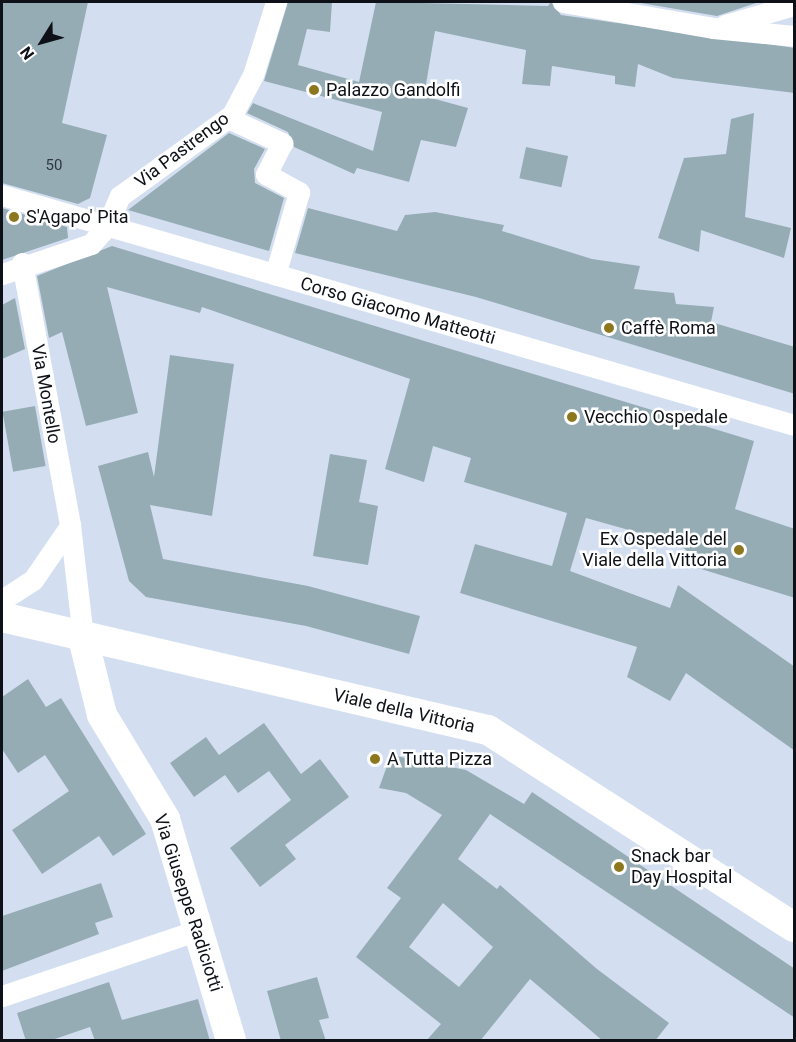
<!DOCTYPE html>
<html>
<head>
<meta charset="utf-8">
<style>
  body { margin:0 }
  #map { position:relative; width:796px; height:1042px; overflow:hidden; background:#d3dff1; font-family:Roboto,sans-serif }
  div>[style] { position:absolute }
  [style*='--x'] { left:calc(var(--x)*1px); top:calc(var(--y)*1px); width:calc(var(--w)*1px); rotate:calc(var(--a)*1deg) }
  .building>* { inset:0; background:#96acb5; transform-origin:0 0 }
  .street>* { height:21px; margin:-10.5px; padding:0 10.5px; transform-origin:10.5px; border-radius:10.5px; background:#fff }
  .secondary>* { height:30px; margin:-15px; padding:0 15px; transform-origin:15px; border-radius:15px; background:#fff }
  .dots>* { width:16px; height:16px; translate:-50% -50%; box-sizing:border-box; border:3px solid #fff; border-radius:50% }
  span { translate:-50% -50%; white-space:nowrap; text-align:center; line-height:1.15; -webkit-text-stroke:5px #fff; paint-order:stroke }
  .number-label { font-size:15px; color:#30383f }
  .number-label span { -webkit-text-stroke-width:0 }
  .poi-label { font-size:18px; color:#0e1218 }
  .left { translate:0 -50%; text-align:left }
  .right { translate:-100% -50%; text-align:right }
  .street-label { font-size:18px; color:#0e1218 }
  .frame { position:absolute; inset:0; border:3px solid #0e1218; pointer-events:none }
  .north { position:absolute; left:12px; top:12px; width:60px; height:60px; -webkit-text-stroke:4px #fff; paint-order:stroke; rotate:233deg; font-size:16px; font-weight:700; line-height:24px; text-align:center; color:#0e1218 }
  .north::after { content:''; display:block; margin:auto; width:21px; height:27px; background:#0e1218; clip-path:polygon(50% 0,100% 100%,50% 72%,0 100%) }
</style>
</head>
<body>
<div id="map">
  <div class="building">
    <i style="clip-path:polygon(2px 2px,88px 2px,62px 123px,107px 135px,90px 198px,78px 204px,2px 183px)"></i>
    <i style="clip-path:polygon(288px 2px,332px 2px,330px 32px,307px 29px,298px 65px,359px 82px,376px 2px,548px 6px,551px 2px,561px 15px,795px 48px,795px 93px,673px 78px,638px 64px,635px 87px,615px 84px,615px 76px,552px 66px,550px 86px,522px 84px,526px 50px,435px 31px,424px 96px,468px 108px,456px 147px,421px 140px,409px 182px,357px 168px,354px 174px,294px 147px,288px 132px,247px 113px,253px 103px,373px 151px,382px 112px,264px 81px)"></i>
    <i style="clip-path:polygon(635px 2px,755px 2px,756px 3px,717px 16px)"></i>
    <i style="clip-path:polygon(754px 113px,745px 217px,791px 228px,784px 258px,701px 230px,699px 252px,658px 238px,684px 158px,726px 154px,731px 119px)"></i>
    <i style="clip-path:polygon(229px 133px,265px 149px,254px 169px,255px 183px,284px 198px,269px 251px,128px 210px)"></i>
    <i style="left:526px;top:147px;width:43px;height:32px;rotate:12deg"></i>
    <i style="clip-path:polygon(2px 208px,67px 227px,68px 238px,2px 260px)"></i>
    <i style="clip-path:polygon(308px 208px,397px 231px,405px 215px,435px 212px,504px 225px,502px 231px,592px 259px,640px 266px,634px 289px,674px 293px,676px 304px,714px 307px,711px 322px,795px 347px,795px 394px,476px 297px,295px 253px)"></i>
    <i style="clip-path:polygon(112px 246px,754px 441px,735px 509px,795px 529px,795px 598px,685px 564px,688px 552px,679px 544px,586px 518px,570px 571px,670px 608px,678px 585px,795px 667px,795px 751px,686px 673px,670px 701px,627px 677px,637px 647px,460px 593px,475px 544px,552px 566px,567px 513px,464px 482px,471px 458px,433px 446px,424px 482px,385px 469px,410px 379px,202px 307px,200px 313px,107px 287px,138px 413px,86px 426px,62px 332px,49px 338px,37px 276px)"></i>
    <i style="clip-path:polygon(15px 298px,25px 349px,2px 359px,2px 305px)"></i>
    <i style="clip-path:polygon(170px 355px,234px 364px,212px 516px,150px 505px,163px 559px,308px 586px,420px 616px,409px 654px,306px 626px,146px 597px,129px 581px,98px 466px,148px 452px,154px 477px)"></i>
    <i style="left:35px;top:406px;width:61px;height:33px;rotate:80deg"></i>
    <i style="clip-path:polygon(330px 454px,367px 460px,359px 502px,378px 506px,368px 565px,313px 556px)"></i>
    <i style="clip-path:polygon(28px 679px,46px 707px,61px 698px,146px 834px,113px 856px,99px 836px,42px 874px,12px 830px,69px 791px,45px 755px,18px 773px,2px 749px,2px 697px)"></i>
    <i style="clip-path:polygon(264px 723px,301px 774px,320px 759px,349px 797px,285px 845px,296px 859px,260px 887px,230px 848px,291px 800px,269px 771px,238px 793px,225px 775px,194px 797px,170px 763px,206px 737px,219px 755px)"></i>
    <i style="clip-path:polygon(evenodd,391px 755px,466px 770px,524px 804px,532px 792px,795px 969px,795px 1018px,490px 814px,458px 859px,497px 889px,500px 885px,597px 969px,669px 1023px,655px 1041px,603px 1041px,530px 979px,480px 1041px,426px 1041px,441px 1024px,356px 957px,401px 898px,387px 888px,442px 815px,406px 793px,379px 788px,391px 755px,443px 903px,493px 947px,459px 987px,409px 947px,443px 903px)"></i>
    <i style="clip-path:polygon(101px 883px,113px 917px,95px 923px,99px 934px,2px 971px,2px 916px)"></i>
    <i style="clip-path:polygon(317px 977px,329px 1018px,319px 1020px,326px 1041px,281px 1041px,267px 991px)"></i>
    <i style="clip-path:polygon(109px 982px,122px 1020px,198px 999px,210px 1041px,95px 1041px,90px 1027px,49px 1041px,26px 1041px,17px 1013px)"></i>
  </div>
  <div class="street">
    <i style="--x:563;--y:2;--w:152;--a:9.8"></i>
    <i style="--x:713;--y:28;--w:81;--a:5.6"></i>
    <i style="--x:725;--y:25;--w:72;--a:-16.2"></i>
    <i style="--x:228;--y:118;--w:60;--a:24.8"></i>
    <i style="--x:282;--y:143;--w:35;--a:117"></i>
    <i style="--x:266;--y:174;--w:38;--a:29"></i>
    <i style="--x:299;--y:192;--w:86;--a:106.1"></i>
    <i style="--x:2;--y:195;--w:825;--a:16.19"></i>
    <i style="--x:22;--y:263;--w:266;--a:79.6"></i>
    <i style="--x:70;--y:525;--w:114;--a:83.4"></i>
    <i style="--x:2;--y:274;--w:94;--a:-18.6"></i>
    <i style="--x:91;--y:244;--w:24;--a:-48"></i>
    <i style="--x:107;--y:226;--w:33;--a:-67"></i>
    <i style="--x:120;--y:196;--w:138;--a:-35.9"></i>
    <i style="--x:232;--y:115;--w:45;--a:-62.3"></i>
    <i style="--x:253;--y:75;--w:77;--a:-72.5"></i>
    <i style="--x:2;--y:600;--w:37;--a:-33"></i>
    <i style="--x:33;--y:580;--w:65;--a:-55.6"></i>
    <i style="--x:2;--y:996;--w:207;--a:-18.6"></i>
  </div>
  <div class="secondary">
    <i style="--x:2;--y:617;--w:499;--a:13.1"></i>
    <i style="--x:488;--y:730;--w:364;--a:32.8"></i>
    <i style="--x:83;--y:638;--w:79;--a:76.1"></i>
    <i style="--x:102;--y:715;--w:122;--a:58.8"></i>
    <i style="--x:165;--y:819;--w:231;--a:73.4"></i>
  </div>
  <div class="dots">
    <i style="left:314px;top:90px;background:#8d771c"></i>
    <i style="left:14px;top:217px;background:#8d771c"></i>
    <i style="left:609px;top:328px;background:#8d771c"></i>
    <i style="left:572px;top:417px;background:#8d771c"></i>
    <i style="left:739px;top:550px;background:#8d771c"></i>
    <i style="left:375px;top:759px;background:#8d771c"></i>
    <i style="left:619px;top:867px;background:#8d771c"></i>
  </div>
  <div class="number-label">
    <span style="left:54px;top:166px">50</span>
  </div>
  <div class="poi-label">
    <span class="left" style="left:326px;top:90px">Palazzo Gandolfi</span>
    <span class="left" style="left:26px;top:217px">S'Agapo' Pita</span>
    <span class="left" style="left:621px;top:328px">Caffè Roma</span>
    <span class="left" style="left:584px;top:417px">Vecchio Ospedale</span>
    <span class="right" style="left:727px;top:550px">Ex Ospedale del<br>Viale della Vittoria</span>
    <span class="left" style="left:387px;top:759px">A Tutta Pizza</span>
    <span class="left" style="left:631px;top:867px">Snack bar<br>Day Hospital</span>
  </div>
  <div class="street-label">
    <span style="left:182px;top:150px;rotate:-37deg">Via Pastrengo</span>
    <span style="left:398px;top:311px;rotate:16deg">Corso Giacomo Matteotti</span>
    <span style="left:46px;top:394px;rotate:80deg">Via Montello</span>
    <span style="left:404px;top:711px;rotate:13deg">Viale della Vittoria</span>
    <span style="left:188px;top:903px;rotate:72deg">Via Giuseppe Radiciotti</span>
  </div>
  <div class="frame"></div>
  <div class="north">N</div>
</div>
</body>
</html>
